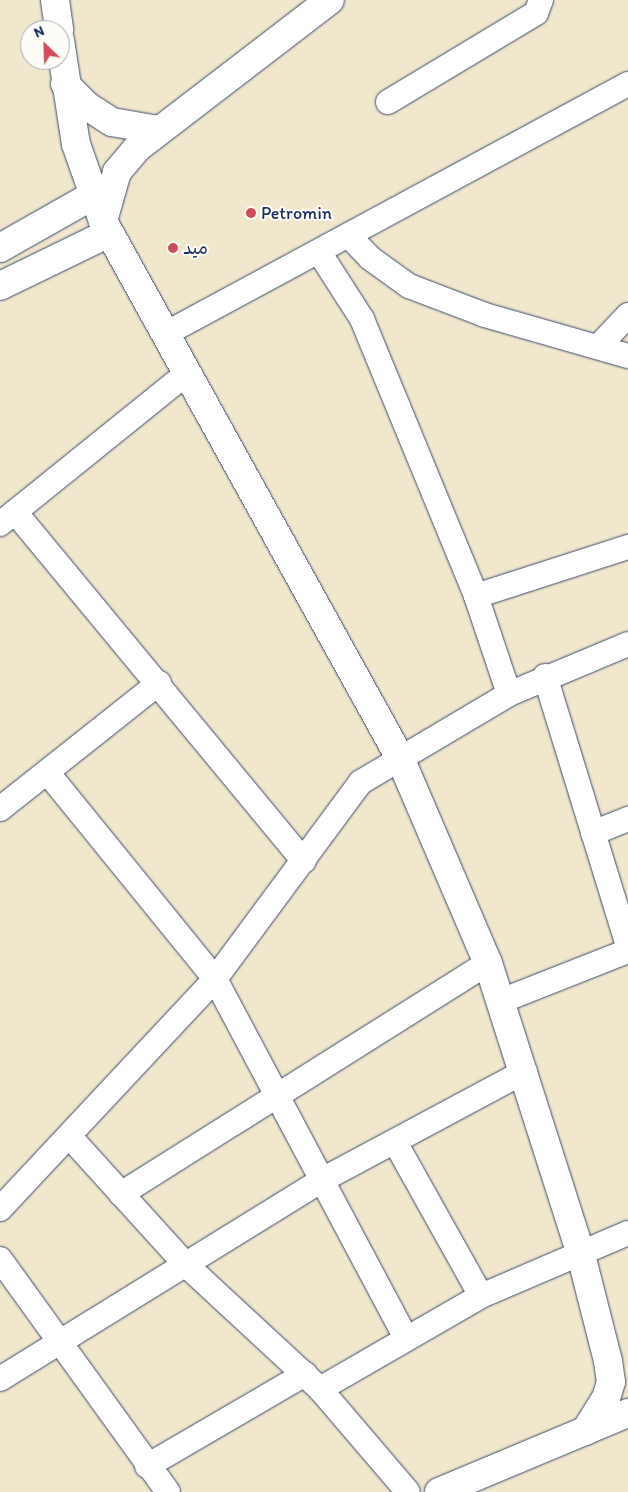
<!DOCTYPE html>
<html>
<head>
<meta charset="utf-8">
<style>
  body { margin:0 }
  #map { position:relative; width:628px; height:1492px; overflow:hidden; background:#f1e7cc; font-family:Itim,"Playpen Sans Arabic",sans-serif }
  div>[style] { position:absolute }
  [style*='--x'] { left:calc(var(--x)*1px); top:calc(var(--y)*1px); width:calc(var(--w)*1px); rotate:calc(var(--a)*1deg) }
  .roads { filter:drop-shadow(0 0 1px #3b4b6e) drop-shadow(0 0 1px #3b4b6e) }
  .street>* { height:24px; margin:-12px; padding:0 12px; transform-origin:12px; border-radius:12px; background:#fff }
  .secondary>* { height:28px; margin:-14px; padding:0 14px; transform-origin:14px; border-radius:14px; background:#fff }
  .dots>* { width:14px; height:14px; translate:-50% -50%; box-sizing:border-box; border:2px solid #fdfcf7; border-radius:50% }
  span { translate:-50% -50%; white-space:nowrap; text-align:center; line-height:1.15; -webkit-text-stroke:4px #fdfcf7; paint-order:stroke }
  .poi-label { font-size:18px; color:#1b2f5e }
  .left { translate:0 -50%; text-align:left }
  .north { position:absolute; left:20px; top:20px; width:50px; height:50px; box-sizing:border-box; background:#fdfcf7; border:1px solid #a3aaba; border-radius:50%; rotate:336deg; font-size:14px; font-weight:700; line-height:20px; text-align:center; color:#1b2f5e }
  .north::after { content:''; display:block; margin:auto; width:18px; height:22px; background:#d1495b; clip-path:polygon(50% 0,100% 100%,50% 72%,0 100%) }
</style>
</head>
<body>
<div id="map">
  <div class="roads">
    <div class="street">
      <i style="--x:388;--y:102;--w:173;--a:-31"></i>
      <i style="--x:536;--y:13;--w:14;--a:-69"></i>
      <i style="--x:349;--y:236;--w:30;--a:46"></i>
      <i style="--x:370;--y:258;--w:48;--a:35.7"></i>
      <i style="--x:409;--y:286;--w:81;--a:20.9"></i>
      <i style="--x:485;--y:315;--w:149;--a:16"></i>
      <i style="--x:319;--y:252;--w:80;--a:57.3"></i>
      <i style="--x:362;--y:319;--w:300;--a:67.6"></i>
      <i style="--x:476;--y:596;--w:103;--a:71.4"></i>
      <i style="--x:165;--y:334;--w:526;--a:-28.37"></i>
      <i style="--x:598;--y:347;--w:44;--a:-46.8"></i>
      <i style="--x:15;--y:512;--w:453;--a:50.4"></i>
      <i style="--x:0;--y:524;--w:240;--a:-38.9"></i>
      <i style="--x:476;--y:596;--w:160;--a:-17.9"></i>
      <i style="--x:545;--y:676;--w:282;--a:72.9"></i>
      <i style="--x:47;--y:772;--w:267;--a:50.9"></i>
      <i style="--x:215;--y:979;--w:404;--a:62"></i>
      <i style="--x:0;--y:809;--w:203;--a:-38.4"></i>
      <i style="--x:593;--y:833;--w:38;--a:-22"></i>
      <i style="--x:501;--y:1001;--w:136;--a:-21.5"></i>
      <i style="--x:70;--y:1137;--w:171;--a:47.8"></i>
      <i style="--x:185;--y:1264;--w:184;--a:42.8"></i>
      <i style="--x:320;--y:1389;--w:135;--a:49.5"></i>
      <i style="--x:395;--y:1142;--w:176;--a:60.8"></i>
      <i style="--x:121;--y:1194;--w:434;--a:-32.2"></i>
      <i style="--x:0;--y:1209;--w:315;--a:-46.9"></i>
      <i style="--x:215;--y:979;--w:245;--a:-53.5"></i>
      <i style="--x:361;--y:782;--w:172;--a:-30.7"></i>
      <i style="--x:509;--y:694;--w:129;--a:-22.8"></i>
      <i style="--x:0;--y:1259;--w:287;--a:54.2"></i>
      <i style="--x:0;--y:1379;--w:381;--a:-31.7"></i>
      <i style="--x:324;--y:1179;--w:228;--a:-28.2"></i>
      <i style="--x:320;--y:1389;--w:186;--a:-30"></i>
      <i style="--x:481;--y:1296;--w:160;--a:-23.2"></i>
      <i style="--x:147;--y:1466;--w:183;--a:-30.2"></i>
    </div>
    <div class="secondary">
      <i style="--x:55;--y:0;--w:30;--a:82"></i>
      <i style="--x:60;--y:40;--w:105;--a:81.3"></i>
      <i style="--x:76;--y:144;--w:82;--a:70.7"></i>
      <i style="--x:103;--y:221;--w:614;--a:61.05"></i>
      <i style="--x:400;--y:758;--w:223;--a:66.8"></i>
      <i style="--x:488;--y:963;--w:306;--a:72.3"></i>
      <i style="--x:581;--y:1255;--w:109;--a:75.7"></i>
      <i style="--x:608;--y:1361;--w:21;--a:82"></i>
      <i style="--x:611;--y:1382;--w:17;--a:107"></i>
      <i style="--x:606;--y:1398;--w:39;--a:122"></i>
      <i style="--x:65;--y:84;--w:31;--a:45"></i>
      <i style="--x:87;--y:106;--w:30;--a:33"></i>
      <i style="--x:112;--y:122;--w:47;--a:9.9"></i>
      <i style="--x:103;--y:221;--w:51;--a:-74.1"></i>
      <i style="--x:117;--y:172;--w:31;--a:-50"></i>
      <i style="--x:137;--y:148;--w:243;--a:-37.5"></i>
      <i style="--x:0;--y:248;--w:106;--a:-29.5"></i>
      <i style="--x:0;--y:286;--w:121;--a:-25.9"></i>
      <i style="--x:439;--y:1492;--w:205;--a:-22.7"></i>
    </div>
  </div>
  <div class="dots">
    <i style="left:251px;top:213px;background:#d1495b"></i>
    <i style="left:173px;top:248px;background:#d1495b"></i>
  </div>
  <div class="poi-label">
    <span class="left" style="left:261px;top:213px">Petromin</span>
    <span class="left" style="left:183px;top:248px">ميد</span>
  </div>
  <div class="north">N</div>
</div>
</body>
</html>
